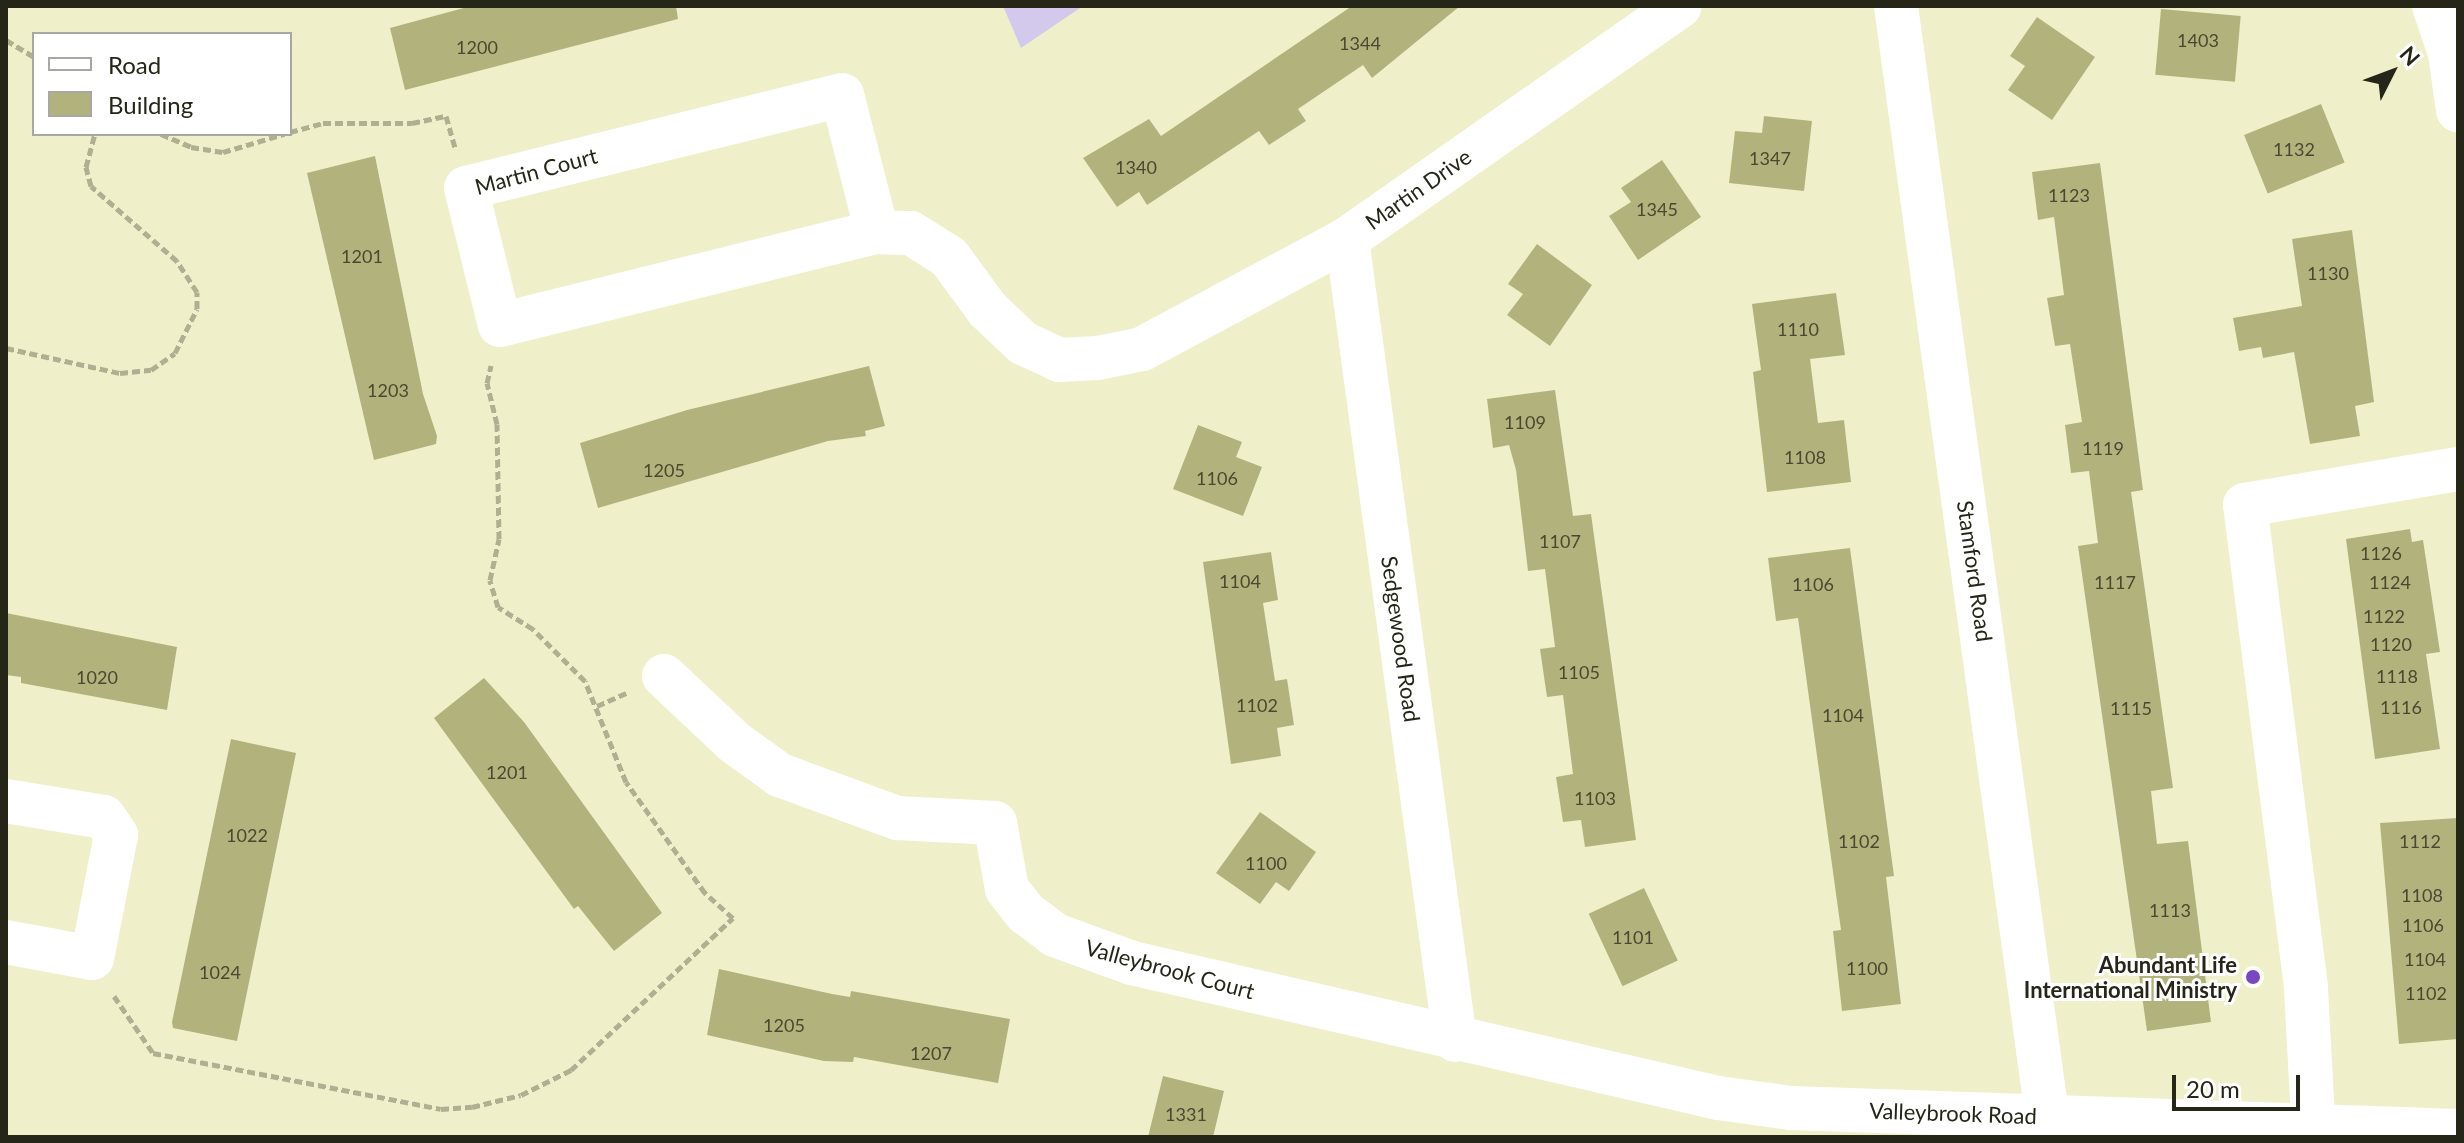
<!DOCTYPE html>
<html>
<head>
<meta charset="utf-8">
<style>
  body { margin:0 }
  #map { position:relative; width:2464px; height:1143px; overflow:hidden; background:#eff0ca; font-family:Lato,sans-serif }
  div>[style] { position:absolute }
  [style*='--x'] { left:calc(var(--x)*1px); top:calc(var(--y)*1px); width:calc(var(--w)*1px); rotate:calc(var(--a)*1deg) }
  .green>* { inset:0; background:#d3c9ec }
  .building>* { inset:0; background:#b2b37c; transform-origin:0 0 }
  .path>* { height:5px; margin-top:-2.5px; transform-origin:0; background:repeating-linear-gradient(90deg,#afb092 0 8px,transparent 0 12px) }
  .minor>* { height:44px; margin:-22px; padding:0 22px; transform-origin:22px; border-radius:22px; background:#fff }
  .dots>* { width:22px; height:22px; translate:-50% -50%; box-sizing:border-box; border:4px solid #fff; border-radius:50% }
  span { translate:-50% -50%; white-space:nowrap; text-align:center; line-height:1.15; -webkit-text-stroke:6px #fff; paint-order:stroke }
  .number-label { font-size:18px; color:#494931 }
  .number-label span { -webkit-text-stroke-width:0 }
  .street-label { font-size:22px; color:#262618 }
  .poi-label { font-size:22px; color:#262618; font-weight:700 }
  .right { translate:-100% -50%; text-align:right }
  .frame { position:absolute; inset:0; border:8px solid #262618; pointer-events:none }
  .legend { position:absolute; left:32px; top:32px; width:260px; height:104px; box-sizing:border-box; background:#fff; border:2px solid #a8a8a3; margin:0; padding:10px 14px; list-style:none; font-size:24px; color:#262618 }
  .legend li { display:flex; align-items:center; gap:16px; height:40px }
  .legend b { width:40px; border:2px solid #a8a8a3 }
  .north { position:absolute; left:2352px; top:32px; width:80px; height:80px; -webkit-text-stroke:6px #fff; paint-order:stroke; rotate:48deg; font-size:22px; font-weight:700; line-height:32px; text-align:center; color:#262618 }
  .north::after { content:''; display:block; margin:auto; width:28px; height:36px; background:#262618; clip-path:polygon(50% 0,100% 100%,50% 72%,0 100%) }
  .scale { position:absolute; left:2172px; top:1075px; width:128px; height:36px; box-sizing:border-box; border:4px solid #262618; border-top:0; padding-left:10px; font-size:24px; line-height:28px; white-space:nowrap; color:#262618; -webkit-text-stroke:6px #fff; paint-order:stroke }
</style>
</head>
<body>
<div id="map">
  <div class="green">
    <i style="clip-path:polygon(1003px 6px,1083px 6px,1021px 48px)"></i>
  </div>
  <div class="building">
    <i style="clip-path:polygon(471px 6px,676px 6px,678px 19px,405px 90px,390px 28px)"></i>
    <i style="clip-path:polygon(1352px 6px,1460px 6px,1372px 78px,1363px 65px,1298px 109px,1306px 121px,1269px 145px,1259px 131px,1147px 205px,1139px 192px,1117px 207px,1083px 158px,1149px 119px,1161px 136px)"></i>
    <i style="left:2161px;top:9px;width:80px;height:66px;rotate:5deg"></i>
    <i style="clip-path:polygon(2037px 17px,2095px 57px,2052px 120px,2008px 90px,2025px 66px,2010px 56px)"></i>
    <i style="left:2321px;top:104px;width:63px;height:83px;rotate:68deg"></i>
    <i style="clip-path:polygon(1764px 116px,1812px 121px,1804px 191px,1729px 183px,1735px 131px,1762px 133px)"></i>
    <i style="clip-path:polygon(375px 156px,423px 394px,437px 436px,436px 444px,374px 460px,307px 173px)"></i>
    <i style="clip-path:polygon(1662px 160px,1701px 217px,1638px 260px,1609px 216px,1631px 202px,1621px 188px)"></i>
    <i style="clip-path:polygon(2100px 163px,2143px 490px,2131px 492px,2173px 788px,2151px 791px,2157px 844px,2188px 841px,2211px 1022px,2147px 1031px,2078px 546px,2098px 543px,2089px 471px,2071px 473px,2065px 425px,2082px 422px,2070px 344px,2055px 346px,2047px 298px,2064px 295px,2054px 217px,2038px 220px,2032px 172px)"></i>
    <i style="clip-path:polygon(2352px 230px,2374px 402px,2355px 406px,2360px 436px,2310px 444px,2294px 352px,2263px 358px,2261px 347px,2239px 351px,2233px 318px,2302px 306px,2292px 239px)"></i>
    <i style="clip-path:polygon(1537px 244px,1592px 285px,1550px 346px,1507px 315px,1523px 294px,1508px 284px)"></i>
    <i style="clip-path:polygon(1836px 293px,1845px 355px,1810px 359px,1818px 423px,1844px 420px,1851px 482px,1767px 492px,1753px 372px,1761px 370px,1752px 304px)"></i>
    <i style="clip-path:polygon(869px 366px,885px 426px,865px 431px,866px 436px,828px 441px,598px 508px,580px 443px,687px 410px)"></i>
    <i style="clip-path:polygon(1555px 390px,1573px 516px,1591px 514px,1636px 840px,1585px 847px,1581px 820px,1563px 822px,1556px 777px,1573px 774px,1563px 695px,1547px 697px,1540px 649px,1555px 647px,1545px 569px,1528px 571px,1516px 470px,1509px 445px,1493px 448px,1487px 399px)"></i>
    <i style="clip-path:polygon(1198px 425px,1242px 442px,1236px 457px,1262px 467px,1243px 516px,1173px 489px)"></i>
    <i style="clip-path:polygon(2410px 529px,2412px 542px,2423px 540px,2440px 652px,2426px 654px,2440px 749px,2375px 759px,2346px 539px)"></i>
    <i style="clip-path:polygon(1850px 548px,1894px 876px,1886px 877px,1901px 1004px,1842px 1011px,1833px 931px,1841px 930px,1798px 618px,1776px 621px,1768px 558px)"></i>
    <i style="clip-path:polygon(1271px 552px,1278px 600px,1263px 603px,1275px 681px,1287px 679px,1294px 725px,1277px 728px,1281px 756px,1231px 764px,1203px 562px)"></i>
    <i style="clip-path:polygon(6px 613px,177px 647px,167px 710px,21px 683px,21px 677px,6px 675px)"></i>
    <i style="clip-path:polygon(484px 678px,524px 722px,662px 913px,614px 951px,578px 906px,574px 909px,434px 718px)"></i>
    <i style="clip-path:polygon(231px 739px,296px 753px,237px 1041px,173px 1028px,172px 1022px)"></i>
    <i style="clip-path:polygon(1260px 812px,1316px 852px,1289px 891px,1276px 882px,1260px 904px,1216px 873px)"></i>
    <i style="clip-path:polygon(2458px 818px,2458px 1039px,2399px 1044px,2380px 823px)"></i>
    <i style="left:1644px;top:888px;width:80px;height:61px;rotate:65deg"></i>
    <i style="clip-path:polygon(719px 969px,832px 994px,850px 997px,851px 991px,1010px 1019px,998px 1083px,854px 1057px,853px 1062px,824px 1061px,707px 1035px)"></i>
    <i style="clip-path:polygon(1163px 1076px,1224px 1091px,1213px 1137px,1148px 1137px)"></i>
  </div>
  <div class="path">
    <i style="--x:6;--y:40;--w:33;--a:31"></i>
    <i style="--x:290;--y:132;--w:34;--a:-15"></i>
    <i style="--x:323;--y:123;--w:89;--a:0"></i>
    <i style="--x:412;--y:123;--w:35;--a:-12"></i>
    <i style="--x:446;--y:116;--w:33;--a:74"></i>
    <i style="--x:161;--y:134;--w:33;--a:23"></i>
    <i style="--x:191;--y:147;--w:32;--a:9"></i>
    <i style="--x:223;--y:152;--w:64;--a:-16.4"></i>
    <i style="--x:6;--y:348;--w:117;--a:12.4"></i>
    <i style="--x:120;--y:373;--w:31;--a:-6"></i>
    <i style="--x:151;--y:370;--w:29;--a:-35"></i>
    <i style="--x:175;--y:353;--w:49;--a:-63.4"></i>
    <i style="--x:197;--y:309;--w:17;--a:-90"></i>
    <i style="--x:197;--y:292;--w:37;--a:-123"></i>
    <i style="--x:177;--y:261;--w:114;--a:-138.9"></i>
    <i style="--x:91;--y:186;--w:20;--a:-105"></i>
    <i style="--x:86;--y:167;--w:34;--a:-75"></i>
    <i style="--x:597;--y:706;--w:32;--a:-24"></i>
    <i style="--x:114;--y:996;--w:69;--a:55.6"></i>
    <i style="--x:153;--y:1053;--w:293;--a:11"></i>
    <i style="--x:441;--y:1109;--w:31;--a:-4"></i>
    <i style="--x:472;--y:1107;--w:50;--a:-13.8"></i>
    <i style="--x:521;--y:1095;--w:56;--a:-26.6"></i>
    <i style="--x:571;--y:1070;--w:222;--a:-43.2"></i>
    <i style="--x:733;--y:918;--w:38;--a:-138"></i>
    <i style="--x:705;--y:893;--w:136;--a:-125.4"></i>
    <i style="--x:626;--y:782;--w:109;--a:-112.1"></i>
    <i style="--x:585;--y:681;--w:74;--a:-135"></i>
    <i style="--x:533;--y:629;--w:41;--a:-147.8"></i>
    <i style="--x:498;--y:607;--w:28;--a:-107"></i>
    <i style="--x:490;--y:580;--w:42;--a:-77.6"></i>
    <i style="--x:499;--y:539;--w:115;--a:-91"></i>
    <i style="--x:497;--y:424;--w:42;--a:-103.7"></i>
    <i style="--x:487;--y:383;--w:18;--a:-77"></i>
  </div>
  <div class="minor">
    <i style="--x:1896;--y:6;--w:1141;--a:82.25"></i>
    <i style="--x:2434;--y:6;--w:50;--a:71.2"></i>
    <i style="--x:2450;--y:53;--w:58;--a:82"></i>
    <i style="--x:877;--y:232;--w:141;--a:-104.3"></i>
    <i style="--x:842;--y:95;--w:387;--a:166.1"></i>
    <i style="--x:466;--y:188;--w:141;--a:76.1"></i>
    <i style="--x:500;--y:325;--w:388;--a:-13.9"></i>
    <i style="--x:877;--y:232;--w:34;--a:2"></i>
    <i style="--x:911;--y:233;--w:45;--a:32.3"></i>
    <i style="--x:949;--y:257;--w:66;--a:53.7"></i>
    <i style="--x:988;--y:310;--w:48;--a:43.3"></i>
    <i style="--x:1023;--y:343;--w:40;--a:25"></i>
    <i style="--x:1059;--y:360;--w:39;--a:-3"></i>
    <i style="--x:1098;--y:358;--w:45;--a:-11.6"></i>
    <i style="--x:1142;--y:349;--w:233;--a:-28.2"></i>
    <i style="--x:1347;--y:239;--w:406;--a:-35"></i>
    <i style="--x:1347;--y:239;--w:808;--a:82.32"></i>
    <i style="--x:664;--y:676;--w:96;--a:43.3"></i>
    <i style="--x:734;--y:742;--w:57;--a:35.7"></i>
    <i style="--x:780;--y:775;--w:125;--a:20.2"></i>
    <i style="--x:897;--y:818;--w:98;--a:2.9"></i>
    <i style="--x:995;--y:823;--w:67;--a:79.7"></i>
    <i style="--x:1007;--y:889;--w:31;--a:52"></i>
    <i style="--x:1026;--y:913;--w:36;--a:37"></i>
    <i style="--x:1055;--y:935;--w:82;--a:20"></i>
    <i style="--x:1132;--y:963;--w:601;--a:12.97"></i>
    <i style="--x:1718;--y:1098;--w:74;--a:7.8"></i>
    <i style="--x:1791;--y:1108;--w:667;--a:1.97"></i>
    <i style="--x:6;--y:801;--w:99;--a:9.3"></i>
    <i style="--x:104;--y:817;--w:22;--a:56"></i>
    <i style="--x:116;--y:835;--w:125;--a:101"></i>
    <i style="--x:92;--y:958;--w:87;--a:-169.5"></i>
    <i style="--x:2314;--y:1137;--w:150;--a:-93.1"></i>
    <i style="--x:2306;--y:987;--w:486;--a:-97.2"></i>
    <i style="--x:2245;--y:505;--w:216;--a:-9.6"></i>
  </div>
  <div class="dots">
    <i style="left:2253px;top:977px;background:#7748c0"></i>
  </div>
  <div class="number-label">
    <span style="left:2198px;top:40px">1403</span>
    <span style="left:1360px;top:43px">1344</span>
    <span style="left:477px;top:47px">1200</span>
    <span style="left:2294px;top:149px">1132</span>
    <span style="left:1770px;top:158px">1347</span>
    <span style="left:1136px;top:167px">1340</span>
    <span style="left:2069px;top:195px">1123</span>
    <span style="left:1657px;top:209px">1345</span>
    <span style="left:362px;top:256px">1201</span>
    <span style="left:2328px;top:273px">1130</span>
    <span style="left:1798px;top:329px">1110</span>
    <span style="left:388px;top:390px">1203</span>
    <span style="left:1525px;top:422px">1109</span>
    <span style="left:2103px;top:448px">1119</span>
    <span style="left:1805px;top:457px">1108</span>
    <span style="left:664px;top:470px">1205</span>
    <span style="left:1217px;top:478px">1106</span>
    <span style="left:1560px;top:541px">1107</span>
    <span style="left:2381px;top:553px">1126</span>
    <span style="left:1240px;top:581px">1104</span>
    <span style="left:2115px;top:582px">1117</span>
    <span style="left:2390px;top:582px">1124</span>
    <span style="left:1813px;top:584px">1106</span>
    <span style="left:2384px;top:616px">1122</span>
    <span style="left:2391px;top:644px">1120</span>
    <span style="left:1579px;top:672px">1105</span>
    <span style="left:2397px;top:676px">1118</span>
    <span style="left:97px;top:677px">1020</span>
    <span style="left:1257px;top:705px">1102</span>
    <span style="left:2401px;top:707px">1116</span>
    <span style="left:2131px;top:708px">1115</span>
    <span style="left:1843px;top:715px">1104</span>
    <span style="left:507px;top:772px">1201</span>
    <span style="left:1595px;top:798px">1103</span>
    <span style="left:247px;top:835px">1022</span>
    <span style="left:1859px;top:841px">1102</span>
    <span style="left:2420px;top:841px">1112</span>
    <span style="left:1266px;top:863px">1100</span>
    <span style="left:2422px;top:895px">1108</span>
    <span style="left:2170px;top:910px">1113</span>
    <span style="left:2423px;top:925px">1106</span>
    <span style="left:1633px;top:937px">1101</span>
    <span style="left:2425px;top:959px">1104</span>
    <span style="left:1867px;top:968px">1100</span>
    <span style="left:220px;top:972px">1024</span>
    <span style="left:2426px;top:993px">1102</span>
    <span style="left:784px;top:1025px">1205</span>
    <span style="left:931px;top:1053px">1207</span>
    <span style="left:1186px;top:1114px">1331</span>
  </div>
  <div class="street-label">
    <span style="left:536px;top:171px;rotate:-15deg">Martin Court</span>
    <span style="left:1418px;top:189px;rotate:-35deg">Martin Drive</span>
    <span style="left:1975px;top:571px;rotate:82deg">Stamford Road</span>
    <span style="left:1401px;top:639px;rotate:82deg">Sedgewood Road</span>
    <span style="left:1170px;top:969px;rotate:15deg">Valleybrook Court</span>
    <span style="left:1953px;top:1113px;rotate:2deg">Valleybrook Road</span>
  </div>
  <div class="poi-label">
    <span class="right" style="left:2237px;top:977px">Abundant Life<br>International Ministry</span>
  </div>
  <div class="frame"></div>
  <ul class="legend">
  <li><b style="height:10px;background:#fff"></b>Road</li>
  <li><b style="height:22px;background:#b2b37c"></b>Building</li>
  </ul>
  <div class="north">N</div>
  <div class="scale">20 m</div>
</div>
</body>
</html>
